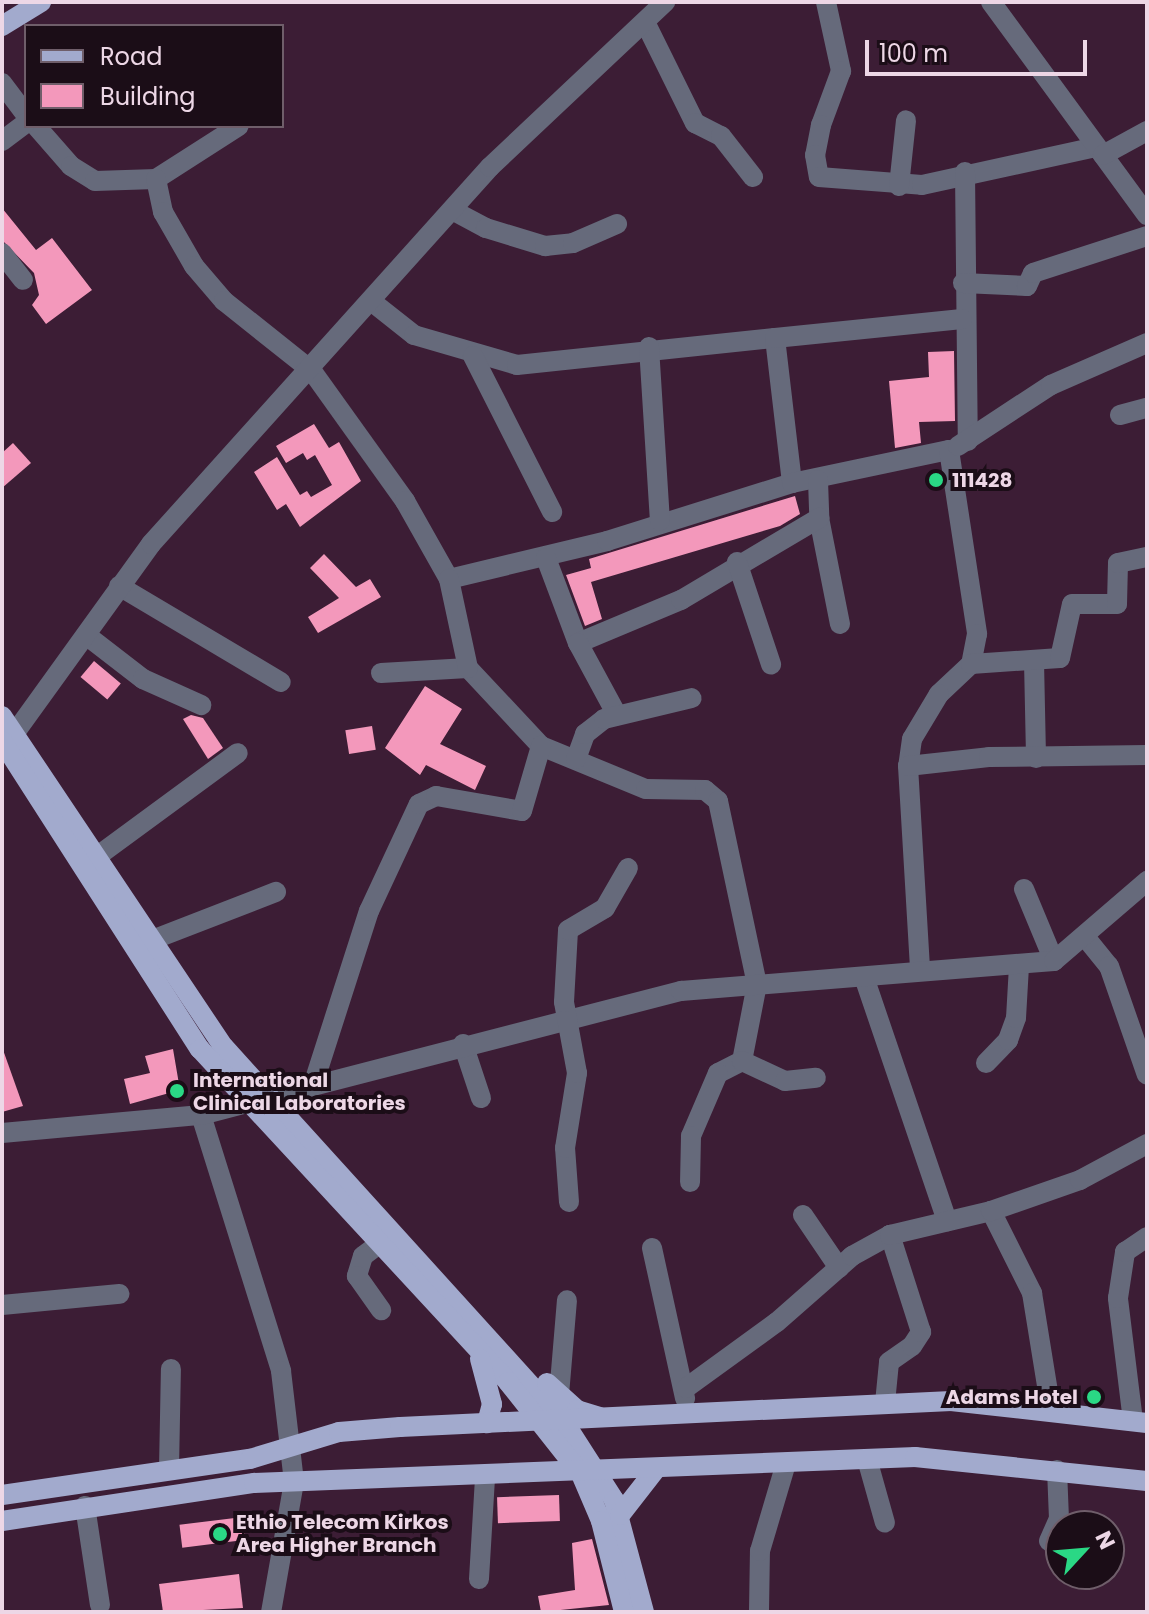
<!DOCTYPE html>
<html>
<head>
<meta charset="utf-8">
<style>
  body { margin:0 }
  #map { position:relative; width:1149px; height:1614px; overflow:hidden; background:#3c1d35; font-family:Poppins,sans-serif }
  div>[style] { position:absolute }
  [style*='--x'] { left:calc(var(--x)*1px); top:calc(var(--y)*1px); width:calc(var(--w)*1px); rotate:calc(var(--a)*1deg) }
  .building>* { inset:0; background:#f398bb; transform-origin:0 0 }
  .minor>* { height:20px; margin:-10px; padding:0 10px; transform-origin:10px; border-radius:10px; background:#666a7b }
  .major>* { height:20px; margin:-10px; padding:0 10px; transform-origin:10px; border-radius:10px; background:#a2aacd }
  .dots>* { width:22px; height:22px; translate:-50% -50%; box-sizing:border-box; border:4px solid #1b0d17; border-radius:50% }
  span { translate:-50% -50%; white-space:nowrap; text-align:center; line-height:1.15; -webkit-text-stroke:8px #1b0d17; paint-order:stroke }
  .poi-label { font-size:20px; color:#edd7e6; font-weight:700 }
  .left { translate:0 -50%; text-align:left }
  .right { translate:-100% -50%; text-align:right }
  .frame { position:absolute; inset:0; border:4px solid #edd7e6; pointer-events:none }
  .legend { position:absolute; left:24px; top:24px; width:260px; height:104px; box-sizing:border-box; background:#1b0d17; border:2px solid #6f5e6a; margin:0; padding:10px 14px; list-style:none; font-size:24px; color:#edd7e6 }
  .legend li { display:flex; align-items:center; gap:16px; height:40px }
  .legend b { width:40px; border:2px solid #6f5e6a }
  .north { position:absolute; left:1045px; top:1510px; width:80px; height:80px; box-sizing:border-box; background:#1b0d17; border:2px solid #6f5e6a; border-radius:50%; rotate:64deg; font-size:22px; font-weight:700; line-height:32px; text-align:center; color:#edd7e6 }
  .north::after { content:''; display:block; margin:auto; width:28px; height:36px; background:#2ad885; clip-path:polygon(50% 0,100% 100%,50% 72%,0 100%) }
  .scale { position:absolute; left:865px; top:40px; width:222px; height:36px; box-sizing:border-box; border:4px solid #edd7e6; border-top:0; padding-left:10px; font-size:24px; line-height:28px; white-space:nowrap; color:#edd7e6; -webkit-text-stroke:6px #1b0d17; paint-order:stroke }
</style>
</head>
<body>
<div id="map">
  <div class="building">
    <i style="clip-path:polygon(2px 208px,36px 250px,52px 238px,92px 290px,46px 324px,32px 305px,39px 295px,34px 273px,2px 240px)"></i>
    <i style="clip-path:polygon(954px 351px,955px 421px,919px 422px,921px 443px,895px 448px,889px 381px,929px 377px,928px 352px)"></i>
    <i style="clip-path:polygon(314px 424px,329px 448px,339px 442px,361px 481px,300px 527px,286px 504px,277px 510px,254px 472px,277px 457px,300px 495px,307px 491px,311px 497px,332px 485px,315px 455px,307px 460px,303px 453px,286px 463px,276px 446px)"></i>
    <i style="clip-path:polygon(13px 443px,31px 463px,2px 488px,2px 453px)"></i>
    <i style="clip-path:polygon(795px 496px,800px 514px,780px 526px,591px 582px,602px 619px,585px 626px,566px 575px,591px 568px,589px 559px)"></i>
    <i style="clip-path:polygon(324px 554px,356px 587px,370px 579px,381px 597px,318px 633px,308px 617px,339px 598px,310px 568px)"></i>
    <i style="left:94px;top:661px;width:35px;height:21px;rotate:40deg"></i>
    <i style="clip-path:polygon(425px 686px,462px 709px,440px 744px,486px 766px,475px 790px,426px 765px,420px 775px,385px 748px)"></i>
    <i style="clip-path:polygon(191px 715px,203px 718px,223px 748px,208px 759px,183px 719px)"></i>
    <i style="left:372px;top:726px;width:24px;height:27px;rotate:81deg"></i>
    <i style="clip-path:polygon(2px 1047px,23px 1106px,2px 1112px)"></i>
    <i style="clip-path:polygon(173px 1049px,180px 1090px,130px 1104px,124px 1079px,150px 1073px,145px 1056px)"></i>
    <i style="left:559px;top:1495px;width:26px;height:62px;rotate:88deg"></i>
    <i style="left:243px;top:1517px;width:23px;height:64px;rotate:83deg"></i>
    <i style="clip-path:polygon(592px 1539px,609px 1605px,541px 1612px,538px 1596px,575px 1590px,572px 1543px)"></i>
    <i style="clip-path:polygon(239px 1574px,243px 1608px,163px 1612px,159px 1584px)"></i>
  </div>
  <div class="minor">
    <i style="--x:826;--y:2;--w:71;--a:77.7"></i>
    <i style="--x:841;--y:71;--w:58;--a:110.3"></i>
    <i style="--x:821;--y:125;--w:31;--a:101"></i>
    <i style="--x:815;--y:155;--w:22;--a:80"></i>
    <i style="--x:819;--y:177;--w:103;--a:4.4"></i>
    <i style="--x:922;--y:185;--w:178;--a:-12.3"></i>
    <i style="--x:991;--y:2;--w:264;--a:53.8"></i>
    <i style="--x:645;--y:22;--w:113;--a:63.7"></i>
    <i style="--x:695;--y:123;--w:29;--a:27"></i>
    <i style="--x:721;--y:136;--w:52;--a:52"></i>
    <i style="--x:2;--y:83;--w:40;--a:53"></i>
    <i style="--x:36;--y:126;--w:53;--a:48.8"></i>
    <i style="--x:71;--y:166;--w:28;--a:32"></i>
    <i style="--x:95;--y:181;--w:61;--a:-1.9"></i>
    <i style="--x:156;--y:179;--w:98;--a:-32.6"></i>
    <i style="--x:2;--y:141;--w:30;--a:-37"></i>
    <i style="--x:1103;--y:155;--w:50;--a:-28.6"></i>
    <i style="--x:965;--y:172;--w:269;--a:89.4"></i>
    <i style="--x:156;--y:179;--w:34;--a:78"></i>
    <i style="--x:163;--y:212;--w:62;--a:60.1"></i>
    <i style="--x:194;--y:266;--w:46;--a:49.4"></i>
    <i style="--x:224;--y:301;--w:112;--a:38.5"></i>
    <i style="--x:312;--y:371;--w:160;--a:54.4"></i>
    <i style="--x:405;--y:501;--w:90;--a:60.6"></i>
    <i style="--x:449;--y:579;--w:163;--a:-13.5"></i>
    <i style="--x:607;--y:541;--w:194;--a:-17.4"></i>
    <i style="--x:899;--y:186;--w:66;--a:-83.9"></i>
    <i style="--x:452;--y:210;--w:38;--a:28"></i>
    <i style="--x:486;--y:228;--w:62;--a:17"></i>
    <i style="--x:545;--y:246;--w:28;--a:-6"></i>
    <i style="--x:573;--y:243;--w:48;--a:-23.4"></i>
    <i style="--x:2;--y:253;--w:34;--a:52"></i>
    <i style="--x:963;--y:283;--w:64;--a:2.7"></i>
    <i style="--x:1027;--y:286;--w:14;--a:-65"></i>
    <i style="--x:1033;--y:273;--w:120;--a:-18"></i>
    <i style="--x:371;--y:301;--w:55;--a:38.3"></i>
    <i style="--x:414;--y:335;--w:107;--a:16.2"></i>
    <i style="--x:517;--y:365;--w:259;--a:-6"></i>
    <i style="--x:775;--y:338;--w:146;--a:83.3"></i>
    <i style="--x:792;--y:483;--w:160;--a:-11.9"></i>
    <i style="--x:949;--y:450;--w:186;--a:81.3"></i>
    <i style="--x:977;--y:634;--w:31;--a:101"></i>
    <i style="--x:971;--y:664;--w:44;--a:136.8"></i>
    <i style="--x:939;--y:694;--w:52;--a:121"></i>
    <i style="--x:912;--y:739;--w:27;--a:98"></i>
    <i style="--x:908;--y:766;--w:203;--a:86.6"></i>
    <i style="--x:775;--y:338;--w:188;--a:-5.8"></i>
    <i style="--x:649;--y:347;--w:174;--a:86.4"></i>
    <i style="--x:473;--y:356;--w:175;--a:63.1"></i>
    <i style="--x:1120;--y:415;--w:28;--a:-15"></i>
    <i style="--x:958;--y:446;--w:111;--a:-33.3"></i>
    <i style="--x:1051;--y:385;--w:105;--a:-23.6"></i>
    <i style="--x:818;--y:480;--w:38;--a:88"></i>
    <i style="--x:819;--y:518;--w:108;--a:78.8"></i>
    <i style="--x:546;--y:558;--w:91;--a:69.4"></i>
    <i style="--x:578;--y:643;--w:112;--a:-22.7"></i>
    <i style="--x:681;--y:600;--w:161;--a:-30.7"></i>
    <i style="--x:737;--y:562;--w:108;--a:71.6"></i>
    <i style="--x:119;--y:586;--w:188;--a:30.7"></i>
    <i style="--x:86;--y:635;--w:72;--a:37.7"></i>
    <i style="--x:143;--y:679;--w:64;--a:24.1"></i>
    <i style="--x:578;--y:643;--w:82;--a:61.6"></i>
    <i style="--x:1034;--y:661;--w:97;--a:88.8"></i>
    <i style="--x:971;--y:664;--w:89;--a:-3.9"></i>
    <i style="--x:1060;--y:658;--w:55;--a:-77.5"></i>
    <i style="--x:1072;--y:604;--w:45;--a:0"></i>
    <i style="--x:1117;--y:604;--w:41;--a:-88.6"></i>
    <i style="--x:1118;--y:563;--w:30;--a:-12"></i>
    <i style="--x:468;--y:668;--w:107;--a:46.9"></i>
    <i style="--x:541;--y:746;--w:113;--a:22.3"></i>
    <i style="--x:646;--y:789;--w:59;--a:1"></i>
    <i style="--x:705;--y:790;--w:17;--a:40"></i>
    <i style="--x:718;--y:801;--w:187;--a:78"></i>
    <i style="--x:757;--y:984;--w:78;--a:101"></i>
    <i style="--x:742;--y:1061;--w:27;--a:153"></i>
    <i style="--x:718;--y:1073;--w:69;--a:113.2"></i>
    <i style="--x:691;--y:1136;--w:46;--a:91.2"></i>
    <i style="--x:381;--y:673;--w:87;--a:-3.3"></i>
    <i style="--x:468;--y:668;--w:91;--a:-102.1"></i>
    <i style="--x:4;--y:748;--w:251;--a:-54.2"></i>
    <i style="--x:151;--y:544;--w:507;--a:-48.04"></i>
    <i style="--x:490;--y:167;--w:241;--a:-43.3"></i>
    <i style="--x:576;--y:759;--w:27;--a:-70"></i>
    <i style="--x:585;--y:734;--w:24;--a:-38"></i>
    <i style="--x:604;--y:719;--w:90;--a:-13.4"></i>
    <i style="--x:908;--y:766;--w:81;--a:-6.3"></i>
    <i style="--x:989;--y:757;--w:158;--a:-0.7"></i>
    <i style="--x:99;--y:855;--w:172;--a:-36.3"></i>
    <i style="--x:1024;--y:889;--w:78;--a:67.4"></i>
    <i style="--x:1086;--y:938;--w:36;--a:51"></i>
    <i style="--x:1109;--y:966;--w:115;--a:70.8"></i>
    <i style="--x:152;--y:940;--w:133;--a:-21.2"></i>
    <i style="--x:864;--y:977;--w:258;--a:71.2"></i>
    <i style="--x:463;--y:1044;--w:57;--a:71.6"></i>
    <i style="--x:742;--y:1061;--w:47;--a:24.9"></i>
    <i style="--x:785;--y:1081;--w:31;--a:-6"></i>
    <i style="--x:986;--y:1063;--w:32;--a:-46"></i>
    <i style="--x:1008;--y:1040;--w:23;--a:-70"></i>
    <i style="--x:1016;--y:1018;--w:52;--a:-86.7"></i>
    <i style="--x:314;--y:1082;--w:180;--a:-72.2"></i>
    <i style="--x:369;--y:911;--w:118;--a:-65"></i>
    <i style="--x:419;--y:804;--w:19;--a:-25"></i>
    <i style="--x:436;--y:796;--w:87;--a:9.9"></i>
    <i style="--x:522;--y:811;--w:68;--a:-73.7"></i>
    <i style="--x:201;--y:1115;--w:268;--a:72.6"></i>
    <i style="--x:281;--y:1371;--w:112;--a:83.3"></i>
    <i style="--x:294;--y:1482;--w:132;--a:100"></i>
    <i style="--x:2;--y:1133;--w:200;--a:-5.2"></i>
    <i style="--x:201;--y:1115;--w:496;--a:-14.5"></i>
    <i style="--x:681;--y:991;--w:374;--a:-4.6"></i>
    <i style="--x:1054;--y:961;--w:123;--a:-40.7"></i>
    <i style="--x:569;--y:1202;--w:54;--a:-94.2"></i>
    <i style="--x:565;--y:1148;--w:76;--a:-80.9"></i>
    <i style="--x:577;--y:1073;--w:72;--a:-100.4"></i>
    <i style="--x:564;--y:1002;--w:72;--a:-86.8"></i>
    <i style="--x:568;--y:930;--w:43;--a:-30.7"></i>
    <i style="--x:605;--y:908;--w:46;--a:-60.1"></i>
    <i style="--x:991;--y:1211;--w:92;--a:63.4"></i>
    <i style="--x:1032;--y:1293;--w:119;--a:80.8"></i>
    <i style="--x:803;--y:1215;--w:64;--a:55.8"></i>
    <i style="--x:379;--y:1244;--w:20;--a:143"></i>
    <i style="--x:363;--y:1256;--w:21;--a:107"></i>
    <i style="--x:357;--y:1276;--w:42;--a:54.8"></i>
    <i style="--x:652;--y:1248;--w:154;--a:77.6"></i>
    <i style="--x:2;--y:1305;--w:118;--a:-5.4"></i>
    <i style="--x:686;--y:1388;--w:112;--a:-36"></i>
    <i style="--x:777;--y:1322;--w:100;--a:-41.3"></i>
    <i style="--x:852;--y:1256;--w:43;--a:-28.9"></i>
    <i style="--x:559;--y:1395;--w:95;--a:-85.2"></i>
    <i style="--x:885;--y:1403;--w:41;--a:-84.4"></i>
    <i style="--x:889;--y:1362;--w:28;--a:-35"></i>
    <i style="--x:912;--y:1346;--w:17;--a:-57"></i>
    <i style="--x:921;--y:1332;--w:102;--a:-107.7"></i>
    <i style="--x:890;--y:1235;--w:104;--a:-13.4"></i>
    <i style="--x:991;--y:1211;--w:94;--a:-19.2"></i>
    <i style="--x:1080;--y:1180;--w:76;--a:-28.2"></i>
    <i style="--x:1133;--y:1421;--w:124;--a:-97"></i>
    <i style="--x:1118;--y:1298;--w:47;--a:-81.3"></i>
    <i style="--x:1125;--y:1252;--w:27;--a:-34"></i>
    <i style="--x:867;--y:1459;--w:66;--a:74.3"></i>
    <i style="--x:169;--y:1469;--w:100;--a:-88.9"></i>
    <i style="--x:85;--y:1506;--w:100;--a:81.4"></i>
    <i style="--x:1049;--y:1541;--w:24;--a:-66"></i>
    <i style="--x:1059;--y:1519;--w:49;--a:-92.3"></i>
    <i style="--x:479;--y:1579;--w:102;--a:-86.6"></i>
    <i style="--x:759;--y:1612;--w:61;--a:-89.1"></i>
    <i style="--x:760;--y:1551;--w:92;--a:-73.5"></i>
  </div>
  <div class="major">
    <i style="--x:2;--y:26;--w:46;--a:-31.6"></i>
    <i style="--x:2;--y:716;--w:399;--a:56.2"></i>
    <i style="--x:224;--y:1047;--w:506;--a:47.8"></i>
    <i style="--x:564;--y:1422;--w:93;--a:57.3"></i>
    <i style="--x:614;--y:1500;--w:116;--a:75"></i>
    <i style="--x:2;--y:741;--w:366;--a:57.3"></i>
    <i style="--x:200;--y:1049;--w:454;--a:47.2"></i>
    <i style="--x:508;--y:1382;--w:117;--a:51.6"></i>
    <i style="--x:581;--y:1474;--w:51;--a:66.9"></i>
    <i style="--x:601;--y:1521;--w:94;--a:75.8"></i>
    <i style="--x:480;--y:1359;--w:47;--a:75.1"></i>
    <i style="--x:492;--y:1404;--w:20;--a:105"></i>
    <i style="--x:547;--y:1383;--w:40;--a:42"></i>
    <i style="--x:577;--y:1410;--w:24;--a:17"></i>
    <i style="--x:2;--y:1495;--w:251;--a:-8.3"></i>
    <i style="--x:250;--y:1459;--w:93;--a:-16.9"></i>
    <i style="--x:339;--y:1432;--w:61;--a:-4.7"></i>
    <i style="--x:400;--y:1427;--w:552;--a:-2.7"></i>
    <i style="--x:951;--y:1401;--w:197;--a:6.4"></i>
    <i style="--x:620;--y:1515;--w:57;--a:-52.1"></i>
    <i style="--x:2;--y:1521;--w:255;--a:-8.6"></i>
    <i style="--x:254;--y:1483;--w:662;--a:-2.25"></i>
    <i style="--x:915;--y:1457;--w:233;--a:5.9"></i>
  </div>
  <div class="dots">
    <i style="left:936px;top:480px;background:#2ad885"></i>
    <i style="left:177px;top:1091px;background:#2ad885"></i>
    <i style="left:1094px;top:1397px;background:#2ad885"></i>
    <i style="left:220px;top:1534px;background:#2ad885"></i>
  </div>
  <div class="poi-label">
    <span class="left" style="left:952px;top:480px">111428</span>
    <span class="left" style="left:193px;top:1092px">International<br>Clinical Laboratories</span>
    <span class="right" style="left:1078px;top:1397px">Adams Hotel</span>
    <span class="left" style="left:236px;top:1534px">Ethio Telecom Kirkos<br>Area Higher Branch</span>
  </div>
  <div class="frame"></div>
  <ul class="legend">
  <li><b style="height:10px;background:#a2aacd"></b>Road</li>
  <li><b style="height:22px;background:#f398bb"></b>Building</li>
  </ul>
  <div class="north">N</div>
  <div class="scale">100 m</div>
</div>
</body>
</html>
